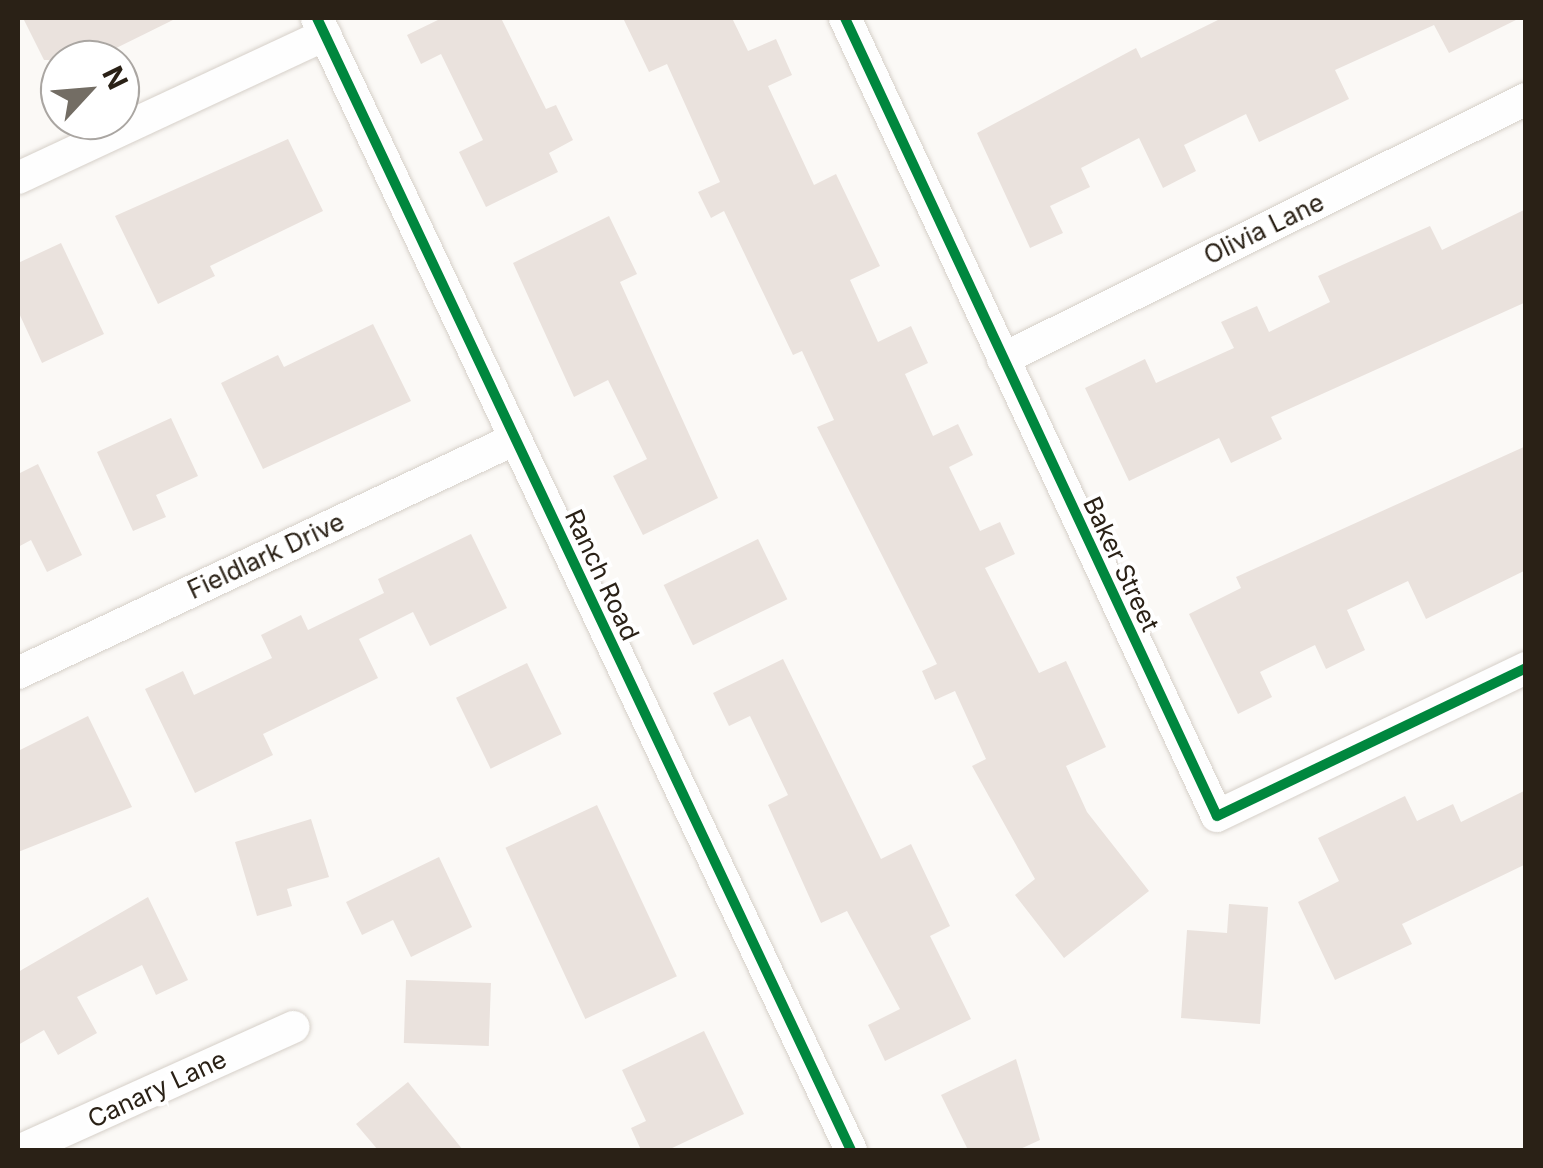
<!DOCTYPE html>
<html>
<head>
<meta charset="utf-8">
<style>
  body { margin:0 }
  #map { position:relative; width:1543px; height:1168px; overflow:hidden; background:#fbf9f6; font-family:Inter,sans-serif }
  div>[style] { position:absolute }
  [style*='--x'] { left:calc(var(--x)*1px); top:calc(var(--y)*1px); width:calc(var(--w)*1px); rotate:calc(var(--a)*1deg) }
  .building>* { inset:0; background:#eae2dd; transform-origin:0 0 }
  .roads { filter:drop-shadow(0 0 2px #d6d0c9) drop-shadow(0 0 2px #d6d0c9) }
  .minor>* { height:32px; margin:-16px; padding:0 16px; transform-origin:16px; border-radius:16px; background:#fefefe }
  .cycleway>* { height:10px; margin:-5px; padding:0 5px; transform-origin:5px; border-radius:5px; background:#00873e }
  span { translate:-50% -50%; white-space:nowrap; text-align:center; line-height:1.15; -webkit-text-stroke:8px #fff; paint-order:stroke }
  .street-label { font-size:25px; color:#2a2116 }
  .frame { position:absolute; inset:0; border:20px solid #2a2116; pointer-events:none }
  .north { position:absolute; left:40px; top:40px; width:100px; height:100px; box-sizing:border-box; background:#fff; border:2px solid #aaa6a2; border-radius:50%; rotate:64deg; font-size:28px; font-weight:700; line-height:40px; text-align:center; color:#2a2116 }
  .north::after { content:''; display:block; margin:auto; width:35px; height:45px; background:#736d64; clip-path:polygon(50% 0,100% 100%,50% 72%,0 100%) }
</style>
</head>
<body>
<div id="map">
  <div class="building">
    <i style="clip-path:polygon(23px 18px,177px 18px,92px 60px,44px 60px)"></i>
    <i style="clip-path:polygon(442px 18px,501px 18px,546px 109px,556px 105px,573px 140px,549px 153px,558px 172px,486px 207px,459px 152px,483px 140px,441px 54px,421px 64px,407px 35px)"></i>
    <i style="clip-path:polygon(623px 18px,732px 18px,748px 51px,776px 39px,792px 75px,768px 86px,814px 185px,836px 174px,880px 266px,850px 280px,878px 342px,911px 326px,928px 363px,905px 374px,933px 436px,958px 424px,973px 455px,949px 467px,980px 531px,1000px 522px,1015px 554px,985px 568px,1039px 673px,1066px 661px,1106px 747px,1066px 766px,1087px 812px,1149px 891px,1064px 958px,1015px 895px,1035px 879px,972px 766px,986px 759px,955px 691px,935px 700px,922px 671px,937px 664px,817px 427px,834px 420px,802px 351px,793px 355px,724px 211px,711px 218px,698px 192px,720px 182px,667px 64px,649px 72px)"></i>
    <i style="clip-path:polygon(1222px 18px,1520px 18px,1449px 53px,1434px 25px,1335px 70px,1349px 99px,1259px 142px,1246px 114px,1184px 145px,1196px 171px,1163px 188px,1139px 138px,1081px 168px,1090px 187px,1050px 206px,1063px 233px,1030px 248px,977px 133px,1136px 48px,1141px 58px)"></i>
    <i style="clip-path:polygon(288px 139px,323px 211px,210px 266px,215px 276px,158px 304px,115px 216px)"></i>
    <i style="clip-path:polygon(1526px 209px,1526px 302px,1271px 417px,1282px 439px,1231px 463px,1219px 438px,1129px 481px,1085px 388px,1145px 359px,1156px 383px,1234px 348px,1221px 322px,1257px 306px,1269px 332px,1330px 302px,1318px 276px,1351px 261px,1430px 226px,1442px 250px)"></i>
    <i style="clip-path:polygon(609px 216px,637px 274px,620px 282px,718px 498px,643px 535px,613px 476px,647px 459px,608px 380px,574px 397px,513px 263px)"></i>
    <i style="clip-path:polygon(61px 243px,104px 334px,42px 363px,18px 311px,18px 263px)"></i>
    <i style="clip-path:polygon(373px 324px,411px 401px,263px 469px,221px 383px,278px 355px,284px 367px)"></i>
    <i style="clip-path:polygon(171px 418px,198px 476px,156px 495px,166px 517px,133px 531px,97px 452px)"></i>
    <i style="clip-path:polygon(1526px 446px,1526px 570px,1426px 619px,1408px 581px,1347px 610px,1365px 650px,1326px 669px,1315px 645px,1260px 672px,1272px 697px,1238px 714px,1189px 614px,1241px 588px,1236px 577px)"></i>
    <i style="clip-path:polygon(38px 464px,82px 555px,47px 572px,31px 540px,18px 547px,18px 474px)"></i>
    <i style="clip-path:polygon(471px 534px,507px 608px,430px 646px,413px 612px,359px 639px,378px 678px,263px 734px,273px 755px,195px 793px,145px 689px,183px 671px,194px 695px,272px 658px,261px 635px,301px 615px,308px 630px,384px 593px,378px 579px)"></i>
    <i style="left:758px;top:539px;width:67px;height:105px;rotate:64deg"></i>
    <i style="clip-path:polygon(783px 659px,881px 859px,911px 844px,950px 926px,930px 936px,971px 1019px,885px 1061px,868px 1025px,900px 1009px,847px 911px,821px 923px,768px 805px,788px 795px,750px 716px,729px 726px,713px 693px)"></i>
    <i style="left:527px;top:663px;width:79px;height:79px;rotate:64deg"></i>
    <i style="clip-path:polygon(88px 716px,132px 807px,18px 852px,18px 751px)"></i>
    <i style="clip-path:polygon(1526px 790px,1526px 864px,1402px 924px,1412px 944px,1335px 980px,1298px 902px,1339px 881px,1318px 838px,1405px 796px,1417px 821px,1453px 804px,1461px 822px)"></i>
    <i style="left:597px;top:805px;width:189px;height:101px;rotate:65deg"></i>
    <i style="clip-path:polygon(311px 819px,329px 877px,287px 889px,292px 906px,257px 916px,235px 842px)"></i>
    <i style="clip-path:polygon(439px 857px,472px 927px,411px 957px,393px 920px,362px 935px,346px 902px)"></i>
    <i style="clip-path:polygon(148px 897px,188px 980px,156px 995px,142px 965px,77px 997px,97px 1033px,58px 1055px,44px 1030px,18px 1045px,18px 972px)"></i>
    <i style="clip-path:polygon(1229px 904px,1268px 907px,1260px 1024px,1181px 1018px,1187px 930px,1227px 933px)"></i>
    <i style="left:406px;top:980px;width:85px;height:63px;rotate:2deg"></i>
    <i style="clip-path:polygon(704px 1031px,744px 1114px,668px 1150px,641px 1150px,631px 1128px,646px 1121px,622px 1070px)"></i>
    <i style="clip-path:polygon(1016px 1059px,1040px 1140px,1018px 1150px,968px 1150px,941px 1095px)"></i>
    <i style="clip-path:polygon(408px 1082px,463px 1150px,378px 1150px,356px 1124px)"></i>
  </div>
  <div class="roads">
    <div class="minor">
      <i style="--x:317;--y:18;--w:1252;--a:64.75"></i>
      <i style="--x:845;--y:18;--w:880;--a:65.01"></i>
      <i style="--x:1217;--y:816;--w:343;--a:-25.6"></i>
      <i style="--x:18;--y:178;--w:339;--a:-25"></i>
      <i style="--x:1003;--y:359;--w:584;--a:-26.43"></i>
      <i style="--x:18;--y:673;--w:549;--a:-25.21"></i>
      <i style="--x:21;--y:1150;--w:299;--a:-24.3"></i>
    </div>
  </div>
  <div class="cycleway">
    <i style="--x:317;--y:18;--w:1252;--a:64.75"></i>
    <i style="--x:845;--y:18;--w:880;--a:65.01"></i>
    <i style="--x:1217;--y:816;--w:343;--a:-25.6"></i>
  </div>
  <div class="street-label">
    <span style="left:1264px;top:229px;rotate:-26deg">Olivia Lane</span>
    <span style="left:266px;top:556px;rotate:-25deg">Fieldlark Drive</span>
    <span style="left:1121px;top:564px;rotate:65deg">Baker Street</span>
    <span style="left:602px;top:575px;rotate:65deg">Ranch Road</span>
    <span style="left:157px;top:1089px;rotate:-25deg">Canary Lane</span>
  </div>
  <div class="frame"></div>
  <div class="north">N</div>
</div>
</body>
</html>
